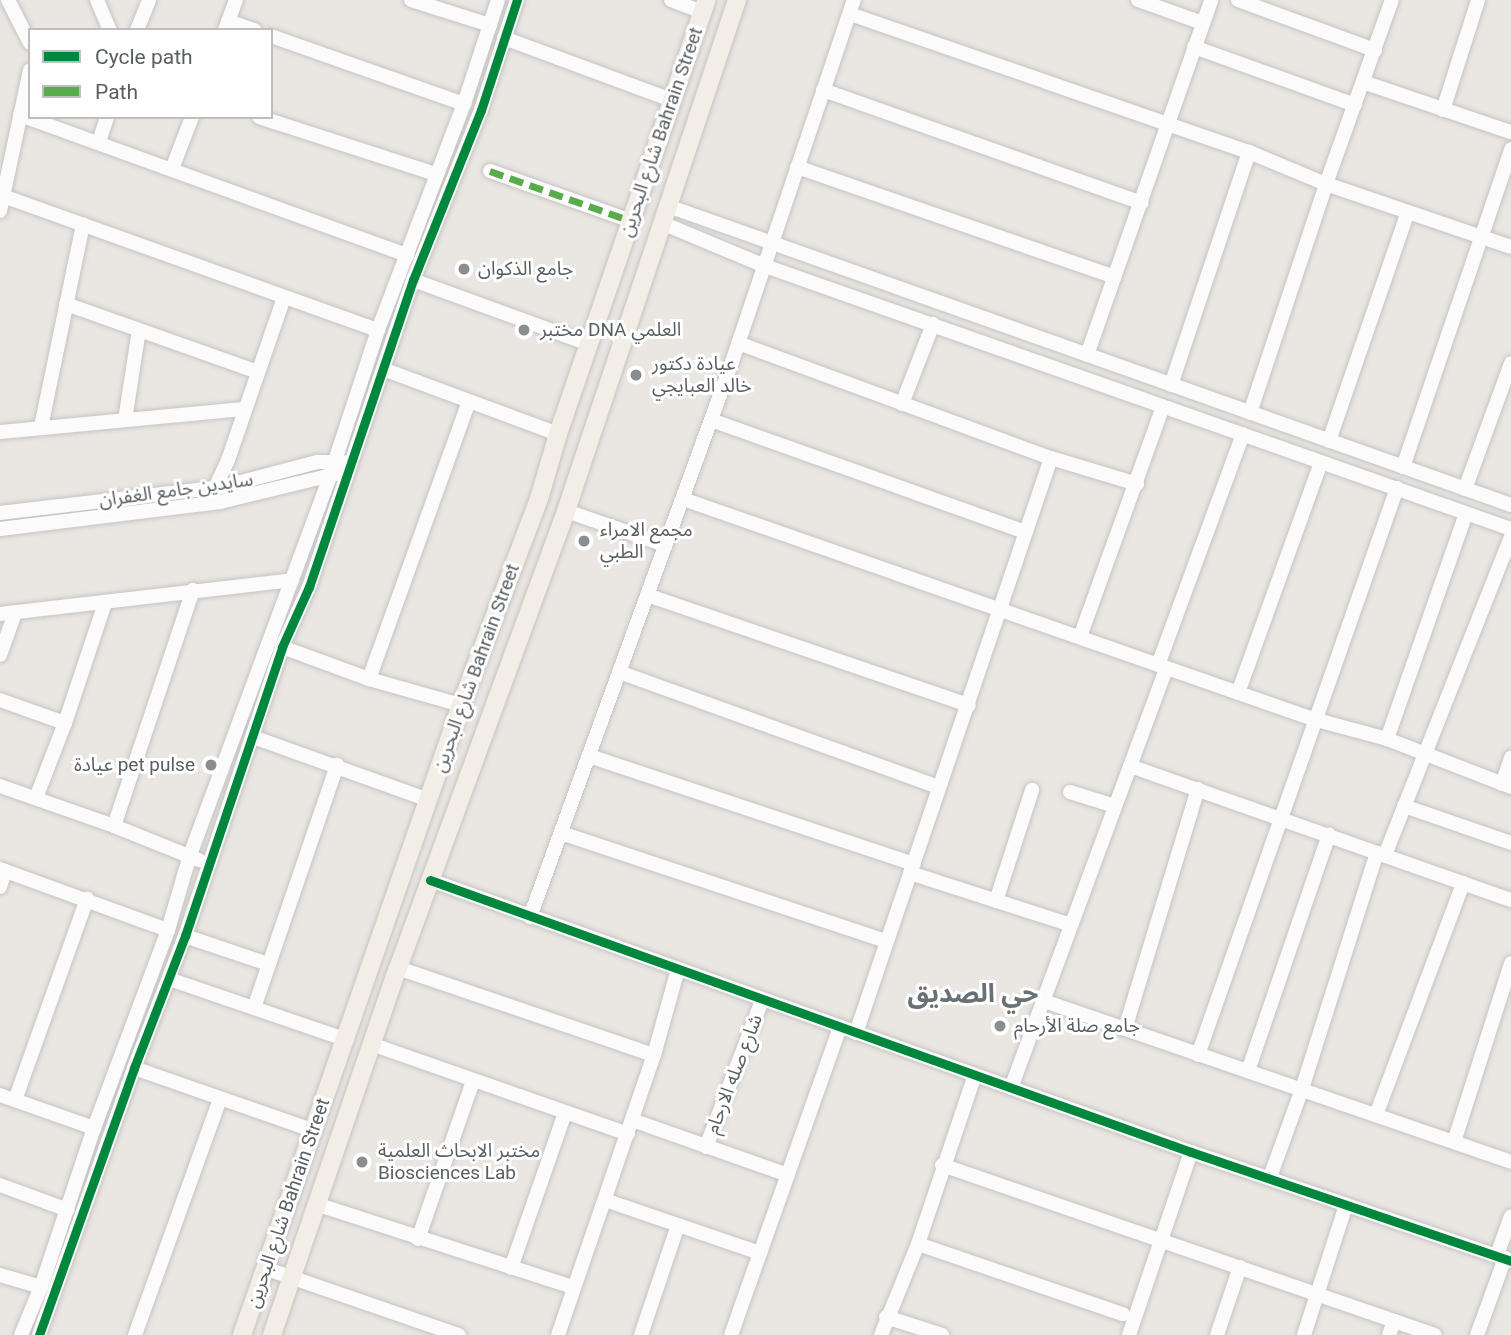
<!DOCTYPE html>
<html>
<head>
<meta charset="utf-8">
<style>
  body { margin:0 }
  #map { position:relative; width:1511px; height:1335px; overflow:hidden; background:#eae6e2; font-family:Roboto,"Noto Sans Arabic",sans-serif }
  div>[style] { position:absolute }
  [style*='--x'] { left:calc(var(--x)*1px); top:calc(var(--y)*1px); width:calc(var(--w)*1px); rotate:calc(var(--a)*1deg) }
  .roads { filter:drop-shadow(0 0 2px #c5c4c3) drop-shadow(0 0 2px #c5c4c3) }
  .minor>* { height:14px; margin:-7px; padding:0 7px; transform-origin:7px; border-radius:7px; background:#fcfbfb }
  .major>* { height:18px; margin:-9px; padding:0 9px; transform-origin:9px; border-radius:9px; background:#f2ede5 }
  .quiet>* { height:7px; margin-top:-3.5px; transform-origin:0; background:repeating-linear-gradient(90deg,#58ac4b 0 14px,transparent 0 21px) }
  .cycleway>* { height:9px; margin:-4.5px; padding:0 4.5px; transform-origin:4.5px; border-radius:4.5px; background:#00873e }
  .dots>* { width:19px; height:19px; translate:-50% -50%; box-sizing:border-box; border:4px solid #fff; border-radius:50% }
  span { translate:-50% -50%; white-space:nowrap; text-align:center; line-height:1.15; -webkit-text-stroke:6px #fff; paint-order:stroke }
  .street-label { font-size:19px; color:#585f62 }
  .poi-label { font-size:19px; color:#585f62 }
  .left { translate:0 -50%; text-align:left }
  .right { translate:-100% -50%; text-align:right }
  .district-label { font-size:26px; color:#697174; font-weight:700 }
  .legend { position:absolute; left:28px; top:28px; width:245px; height:91px; box-sizing:border-box; background:#fff; border:2px solid #bcbfc0; margin:0; padding:9px 12px; list-style:none; font-size:21px; color:#585f62 }
  .legend li { display:flex; align-items:center; gap:14px; height:35px }
  .legend b { width:35px; border:2px solid #bcbfc0 }
</style>
</head>
<body>
<div id="map">
  <div class="roads">
    <div class="minor">
      <i style="--x:8;--y:0;--w:48;--a:62.9"></i>
      <i style="--x:97;--y:0;--w:33;--a:67"></i>
      <i style="--x:411;--y:0;--w:83;--a:17.6"></i>
      <i style="--x:671;--y:0;--w:34;--a:21"></i>
      <i style="--x:1138;--y:0;--w:69;--a:19.5"></i>
      <i style="--x:1238;--y:0;--w:146;--a:20.1"></i>
      <i style="--x:850;--y:14;--w:422;--a:19.1"></i>
      <i style="--x:1249;--y:152;--w:83;--a:22.6"></i>
      <i style="--x:1326;--y:184;--w:195;--a:18.8"></i>
      <i style="--x:228;--y:21;--w:28;--a:19"></i>
      <i style="--x:137;--y:30;--w:32;--a:-68"></i>
      <i style="--x:225;--y:30;--w:32;--a:-70"></i>
      <i style="--x:271;--y:36;--w:205;--a:19.4"></i>
      <i style="--x:504;--y:38;--w:179;--a:20.3"></i>
      <i style="--x:1194;--y:47;--w:171;--a:19.8"></i>
      <i style="--x:1363;--y:82;--w:156;--a:18.7"></i>
      <i style="--x:823;--y:90;--w:338;--a:19.5"></i>
      <i style="--x:1443;--y:110;--w:115;--a:-72.3"></i>
      <i style="--x:20;--y:115;--w:412;--a:19.9"></i>
      <i style="--x:259;--y:117;--w:186;--a:17.9"></i>
      <i style="--x:99;--y:142;--w:26;--a:-72"></i>
      <i style="--x:797;--y:167;--w:336;--a:19.1"></i>
      <i style="--x:172;--y:169;--w:56;--a:-69"></i>
      <i style="--x:490;--y:171;--w:150;--a:19.5"></i>
      <i style="--x:3;--y:196;--w:398;--a:19.7"></i>
      <i style="--x:668;--y:206;--w:894;--a:19.53"></i>
      <i style="--x:0;--y:211;--w:144;--a:-78"></i>
      <i style="--x:662;--y:223;--w:112;--a:22.7"></i>
      <i style="--x:765;--y:266;--w:791;--a:19.42"></i>
      <i style="--x:413;--y:280;--w:187;--a:20"></i>
      <i style="--x:66;--y:304;--w:204;--a:19.5"></i>
      <i style="--x:738;--y:343;--w:333;--a:20.2"></i>
      <i style="--x:1051;--y:458;--w:90;--a:16.8"></i>
      <i style="--x:1087;--y:355;--w:376;--a:-70.7"></i>
      <i style="--x:383;--y:369;--w:187;--a:20.4"></i>
      <i style="--x:1171;--y:385;--w:246;--a:-71.5"></i>
      <i style="--x:902;--y:404;--w:86;--a:-68.8"></i>
      <i style="--x:1250;--y:413;--w:241;--a:-71.6"></i>
      <i style="--x:1326;--y:184;--w:195;--a:-70.3"></i>
      <i style="--x:125;--y:420;--w:91;--a:-81.2"></i>
      <i style="--x:711;--y:420;--w:334;--a:19.6"></i>
      <i style="--x:41;--y:427;--w:207;--a:-78.3"></i>
      <i style="--x:0;--y:432;--w:245;--a:-5.4"></i>
      <i style="--x:1329;--y:441;--w:242;--a:-71"></i>
      <i style="--x:1403;--y:467;--w:336;--a:-71.2"></i>
      <i style="--x:215;--y:488;--w:31;--a:-65"></i>
      <i style="--x:228;--y:460;--w:172;--a:-71"></i>
      <i style="--x:1465;--y:489;--w:134;--a:-69.9"></i>
      <i style="--x:683;--y:499;--w:667;--a:19.25"></i>
      <i style="--x:1313;--y:719;--w:77;--a:15.1"></i>
      <i style="--x:1387;--y:739;--w:133;--a:21.2"></i>
      <i style="--x:566;--y:511;--w:105;--a:19"></i>
      <i style="--x:0;--y:513;--w:224;--a:-6.7"></i>
      <i style="--x:222;--y:487;--w:98;--a:-14.7"></i>
      <i style="--x:317;--y:462;--w:26;--a:0"></i>
      <i style="--x:0;--y:529;--w:222;--a:-7"></i>
      <i style="--x:220;--y:502;--w:119;--a:-13.6"></i>
      <i style="--x:647;--y:595;--w:340;--a:18.9"></i>
      <i style="--x:0;--y:614;--w:294;--a:-6.6"></i>
      <i style="--x:1080;--y:637;--w:245;--a:-70.2"></i>
      <i style="--x:282;--y:647;--w:93;--a:20.2"></i>
      <i style="--x:369;--y:679;--w:96;--a:15.8"></i>
      <i style="--x:0;--y:655;--w:45;--a:-70.3"></i>
      <i style="--x:1158;--y:665;--w:246;--a:-69.8"></i>
      <i style="--x:619;--y:672;--w:340;--a:19.8"></i>
      <i style="--x:369;--y:679;--w:295;--a:-70.2"></i>
      <i style="--x:1238;--y:693;--w:245;--a:-70.2"></i>
      <i style="--x:0;--y:700;--w:69;--a:19.5"></i>
      <i style="--x:253;--y:737;--w:187;--a:19.7"></i>
      <i style="--x:1387;--y:739;--w:239;--a:-70.7"></i>
      <i style="--x:589;--y:756;--w:342;--a:18.4"></i>
      <i style="--x:1130;--y:766;--w:404;--a:19.4"></i>
      <i style="--x:1502;--y:784;--w:28;--a:-71"></i>
      <i style="--x:0;--y:786;--w:121;--a:19.3"></i>
      <i style="--x:114;--y:826;--w:92;--a:21.8"></i>
      <i style="--x:1070;--y:792;--w:47;--a:17.3"></i>
      <i style="--x:36;--y:798;--w:80;--a:-68.9"></i>
      <i style="--x:65;--y:723;--w:126;--a:-71.6"></i>
      <i style="--x:1404;--y:806;--w:113;--a:19.1"></i>
      <i style="--x:114;--y:826;--w:249;--a:-71.5"></i>
      <i style="--x:561;--y:833;--w:342;--a:18.4"></i>
      <i style="--x:1385;--y:855;--w:343;--a:-68.4"></i>
      <i style="--x:0;--y:869;--w:179;--a:20"></i>
      <i style="--x:910;--y:873;--w:169;--a:17.9"></i>
      <i style="--x:430;--y:880;--w:808;--a:19.67"></i>
      <i style="--x:1191;--y:1152;--w:338;--a:18.8"></i>
      <i style="--x:0;--y:887;--w:17;--a:-73"></i>
      <i style="--x:996;--y:901;--w:117;--a:-72"></i>
      <i style="--x:530;--y:917;--w:591;--a:-70"></i>
      <i style="--x:732;--y:362;--w:382;--a:-71.4"></i>
      <i style="--x:185;--y:936;--w:88;--a:18.6"></i>
      <i style="--x:398;--y:968;--w:270;--a:18.8"></i>
      <i style="--x:169;--y:979;--w:188;--a:18.9"></i>
      <i style="--x:1044;--y:1001;--w:494;--a:19"></i>
      <i style="--x:254;--y:1008;--w:257;--a:-71.1"></i>
      <i style="--x:1125;--y:1029;--w:251;--a:-73.1"></i>
      <i style="--x:856;--y:1033;--w:607;--a:-71.27"></i>
      <i style="--x:374;--y:1045;--w:269;--a:19.3"></i>
      <i style="--x:1198;--y:1055;--w:601;--a:-70.66"></i>
      <i style="--x:134;--y:1068;--w:188;--a:19.2"></i>
      <i style="--x:1248;--y:1071;--w:250;--a:-71.1"></i>
      <i style="--x:1011;--y:1088;--w:448;--a:-69.7"></i>
      <i style="--x:0;--y:1095;--w:100;--a:19.3"></i>
      <i style="--x:15;--y:1100;--w:214;--a:-70.3"></i>
      <i style="--x:1376;--y:1115;--w:248;--a:-69.4"></i>
      <i style="--x:632;--y:1120;--w:165;--a:19.4"></i>
      <i style="--x:1454;--y:1142;--w:188;--a:-72.3"></i>
      <i style="--x:706;--y:1147;--w:157;--a:-69.1"></i>
      <i style="--x:942;--y:1165;--w:521;--a:19.03"></i>
      <i style="--x:1270;--y:1177;--w:90;--a:-70"></i>
      <i style="--x:1301;--y:1092;--w:251;--a:-72.4"></i>
      <i style="--x:0;--y:1185;--w:72;--a:20.2"></i>
      <i style="--x:605;--y:1200;--w:164;--a:18.9"></i>
      <i style="--x:319;--y:1205;--w:267;--a:17.9"></i>
      <i style="--x:418;--y:1239;--w:167;--a:-70.8"></i>
      <i style="--x:918;--y:1244;--w:217;--a:18.9"></i>
      <i style="--x:1497;--y:1255;--w:41;--a:-70.3"></i>
      <i style="--x:264;--y:1268;--w:206;--a:19"></i>
      <i style="--x:511;--y:1268;--w:164;--a:-70.8"></i>
      <i style="--x:0;--y:1275;--w:43;--a:16.3"></i>
      <i style="--x:886;--y:1317;--w:59;--a:17.8"></i>
      <i style="--x:21;--y:1335;--w:52;--a:-67.4"></i>
      <i style="--x:41;--y:1287;--w:168;--a:-71.6"></i>
      <i style="--x:94;--y:1128;--w:211;--a:-69.5"></i>
      <i style="--x:168;--y:930;--w:78;--a:-73.7"></i>
      <i style="--x:190;--y:855;--w:407;--a:-69.7"></i>
      <i style="--x:331;--y:473;--w:151;--a:-71.8"></i>
      <i style="--x:378;--y:330;--w:242;--a:-69.2"></i>
      <i style="--x:464;--y:104;--w:109;--a:-71.9"></i>
      <i style="--x:39;--y:1335;--w:283;--a:-70.4"></i>
      <i style="--x:134;--y:1068;--w:142;--a:-68.9"></i>
      <i style="--x:185;--y:936;--w:305;--a:-71.4"></i>
      <i style="--x:282;--y:647;--w:66;--a:-65.8"></i>
      <i style="--x:309;--y:587;--w:324;--a:-71.3"></i>
      <i style="--x:413;--y:280;--w:183;--a:-68.2"></i>
      <i style="--x:481;--y:110;--w:116;--a:-71.9"></i>
      <i style="--x:135;--y:1335;--w:251;--a:-70.2"></i>
      <i style="--x:558;--y:1335;--w:296;--a:-71.1"></i>
      <i style="--x:654;--y:1055;--w:89;--a:-74.4"></i>
      <i style="--x:641;--y:1335;--w:116;--a:-71.4"></i>
      <i style="--x:731;--y:1335;--w:327;--a:-70.5"></i>
      <i style="--x:881;--y:1335;--w:98;--a:-67.9"></i>
      <i style="--x:918;--y:1244;--w:178;--a:-71.4"></i>
      <i style="--x:1129;--y:1335;--w:193;--a:-71.3"></i>
      <i style="--x:1217;--y:1335;--w:72;--a:-71.3"></i>
      <i style="--x:1304;--y:1335;--w:137;--a:-72.1"></i>
      <i style="--x:1389;--y:1335;--w:15;--a:-70"></i>
      <i style="--x:1477;--y:1335;--w:82;--a:-70"></i>
    </div>
    <div class="major">
      <i style="--x:242;--y:1335;--w:667;--a:-70.83"></i>
      <i style="--x:461;--y:705;--w:220;--a:-69.3"></i>
      <i style="--x:539;--y:499;--w:68;--a:-73.7"></i>
      <i style="--x:558;--y:434;--w:459;--a:-71.1"></i>
      <i style="--x:272;--y:1335;--w:388;--a:-71.1"></i>
      <i style="--x:398;--y:968;--w:487;--a:-69.8"></i>
      <i style="--x:566;--y:511;--w:539;--a:-71.5"></i>
    </div>
  </div>
  <div class="quiet">
    <i style="--x:490;--y:171;--w:150;--a:19.5"></i>
  </div>
  <div class="cycleway">
    <i style="--x:430;--y:880;--w:808;--a:19.67"></i>
    <i style="--x:1191;--y:1152;--w:338;--a:18.8"></i>
    <i style="--x:39;--y:1335;--w:283;--a:-70.4"></i>
    <i style="--x:134;--y:1068;--w:142;--a:-68.9"></i>
    <i style="--x:185;--y:936;--w:305;--a:-71.4"></i>
    <i style="--x:282;--y:647;--w:66;--a:-65.8"></i>
    <i style="--x:309;--y:587;--w:324;--a:-71.3"></i>
    <i style="--x:413;--y:280;--w:183;--a:-68.2"></i>
    <i style="--x:481;--y:110;--w:116;--a:-71.9"></i>
  </div>
  <div class="dots">
    <i style="left:464px;top:269px;background:#8b8e8f"></i>
    <i style="left:524px;top:330px;background:#8b8e8f"></i>
    <i style="left:636px;top:375px;background:#8b8e8f"></i>
    <i style="left:584px;top:541px;background:#8b8e8f"></i>
    <i style="left:211px;top:765px;background:#8b8e8f"></i>
    <i style="left:1000px;top:1026px;background:#8b8e8f"></i>
    <i style="left:362px;top:1162px;background:#8b8e8f"></i>
  </div>
  <div class="street-label">
    <span style="left:661px;top:132px;rotate:-71deg">شارع البحرين Bahrain Street</span>
    <span style="left:176px;top:490px;rotate:-8deg">سايدين جامع الغفران</span>
    <span style="left:476px;top:668px;rotate:-70deg">شارع البحرين Bahrain Street</span>
    <span style="left:734px;top:1074px;rotate:-69deg">شارع صله الارحام</span>
    <span style="left:288px;top:1203px;rotate:-71deg">شارع البحرين Bahrain Street</span>
  </div>
  <div class="poi-label">
    <span class="left" style="left:478px;top:269px">جامع الذكوان</span>
    <span class="left" style="left:540px;top:330px">مختبر DNA العلمي</span>
    <span class="left" style="left:652px;top:375px">عيادة دكتور<br>خالد العبايجي</span>
    <span class="left" style="left:600px;top:541px">مجمع الامراء<br>الطبي</span>
    <span class="right" style="left:195px;top:765px">عيادة pet pulse</span>
    <span class="left" style="left:1014px;top:1026px">جامع صلة الأرحام</span>
    <span class="left" style="left:378px;top:1162px">مختبر الابحاث العلمية<br>Biosciences Lab</span>
  </div>
  <div class="district-label">
    <span style="left:973px;top:994px">حي الصديق</span>
  </div>
  <ul class="legend">
  <li><b style="height:9px;background:#00873e"></b>Cycle path</li>
  <li><b style="height:9px;background:#58ac4b"></b>Path</li>
  </ul>
</div>
</body>
</html>
